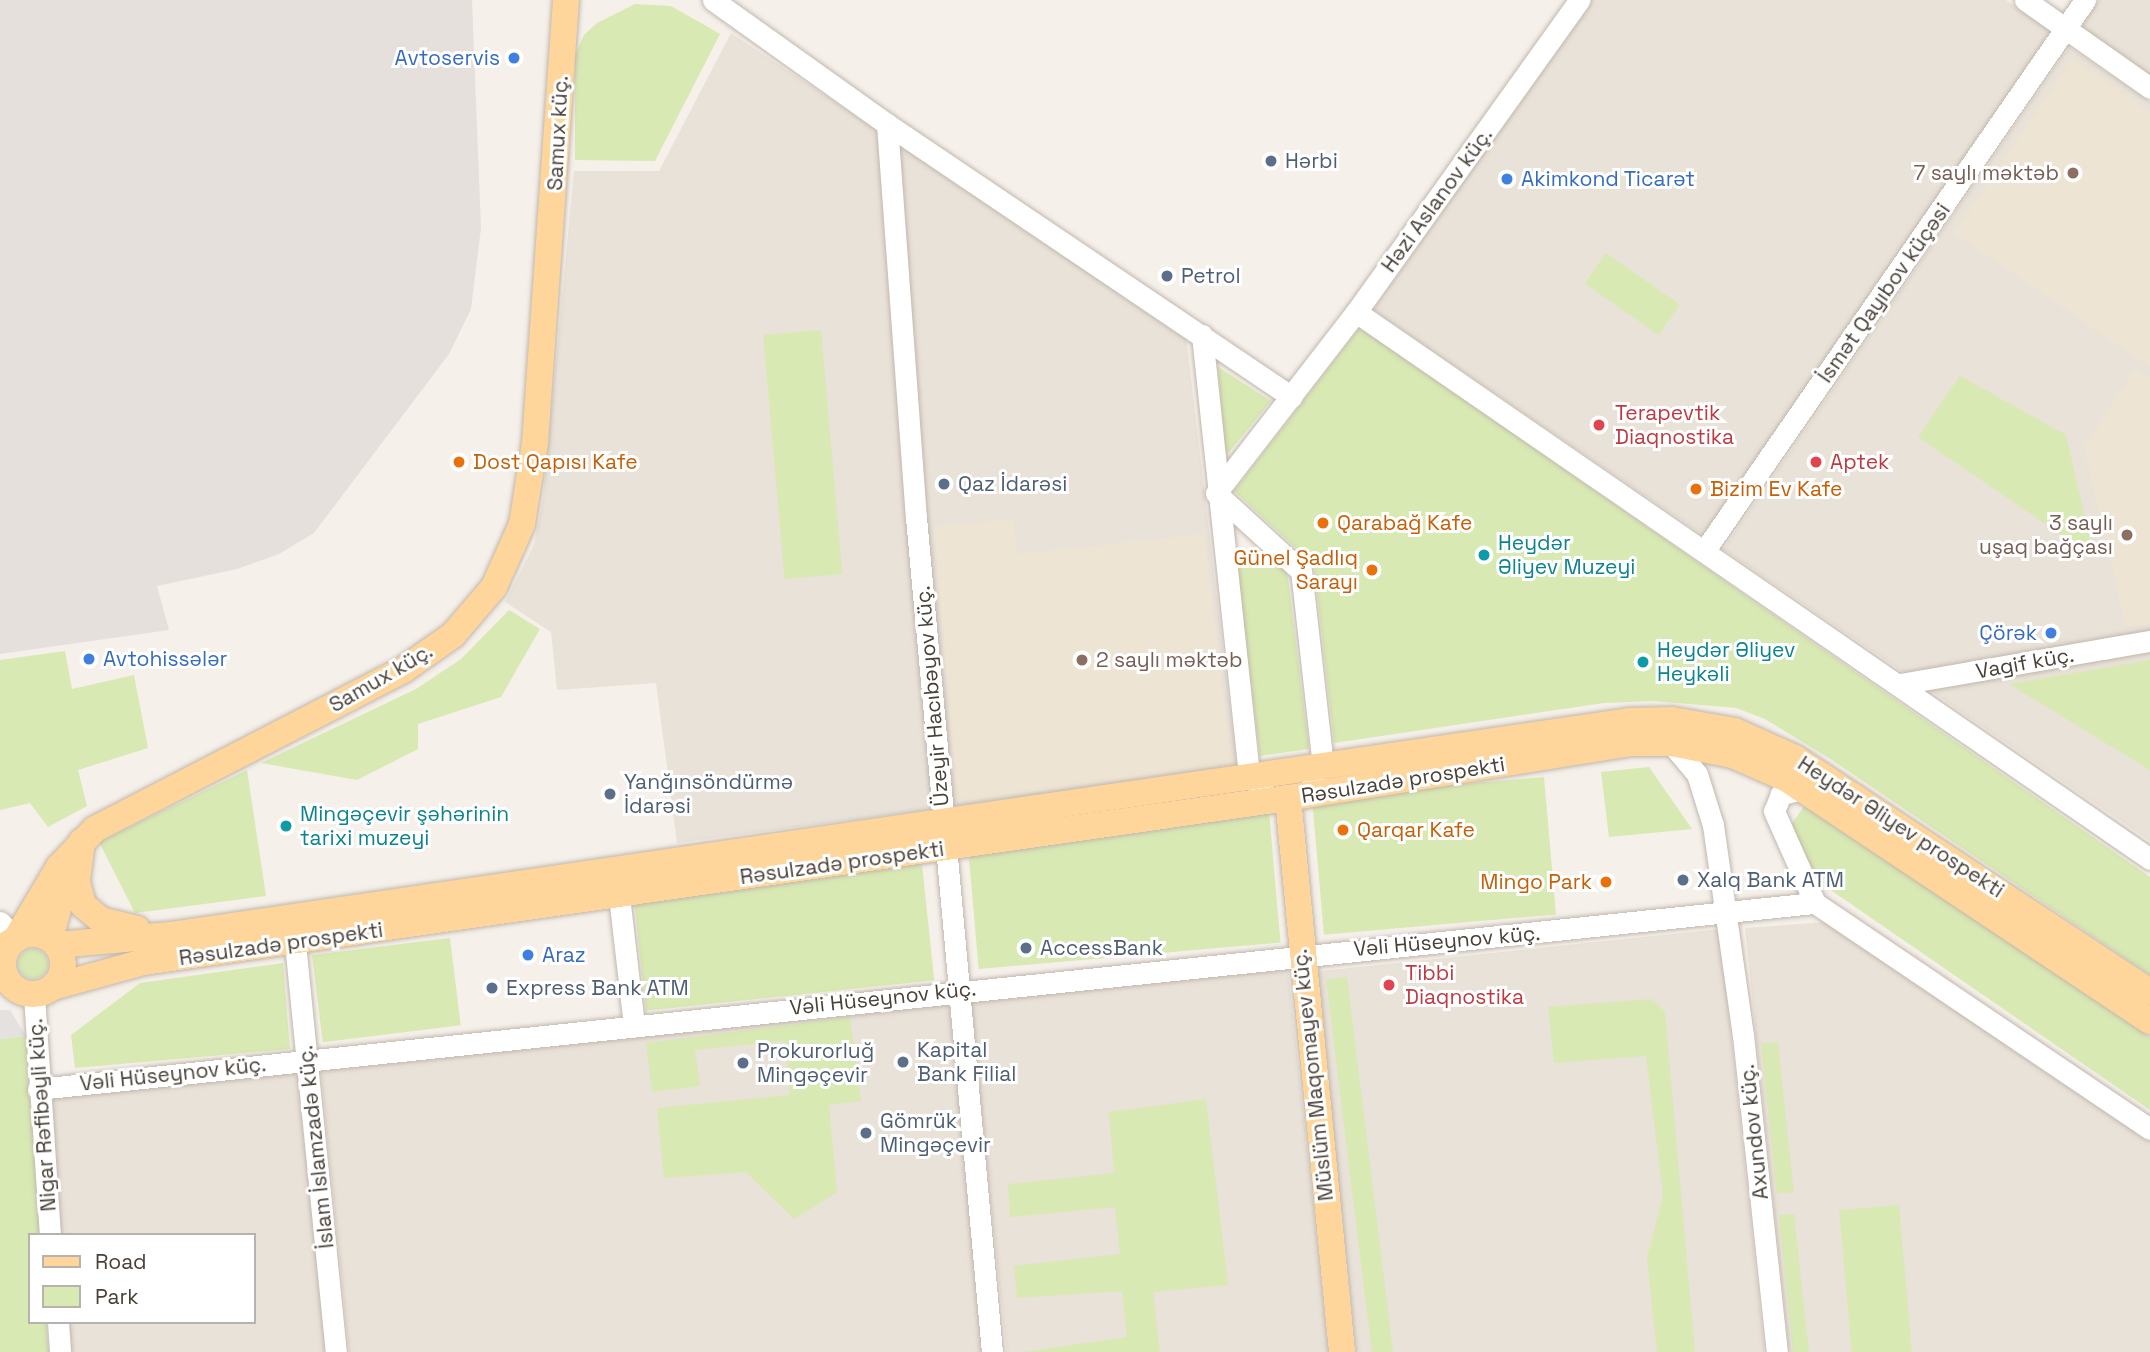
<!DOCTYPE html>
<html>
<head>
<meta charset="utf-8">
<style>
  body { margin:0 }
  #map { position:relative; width:2150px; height:1352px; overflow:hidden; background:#f5f0ea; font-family:"Space Grotesk",sans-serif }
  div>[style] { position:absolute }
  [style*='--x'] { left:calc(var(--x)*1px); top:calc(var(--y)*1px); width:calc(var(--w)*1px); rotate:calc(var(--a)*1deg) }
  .residential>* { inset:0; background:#e9e2d8; transform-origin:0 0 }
  .industrial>* { inset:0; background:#e5e0dc }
  .education>* { inset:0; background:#eee4d4 }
  .green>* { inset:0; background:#d8e9b3; transform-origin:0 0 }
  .round { border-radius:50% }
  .parking>* { inset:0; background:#e4e1df }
  .roads { filter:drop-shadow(0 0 2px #c1b7ad) drop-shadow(0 0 2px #c1b7ad) }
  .minor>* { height:21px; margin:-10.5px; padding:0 10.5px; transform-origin:10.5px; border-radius:10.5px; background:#fff }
  .major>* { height:26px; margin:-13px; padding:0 13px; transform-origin:13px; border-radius:13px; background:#fed59a }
  .major>.ring { margin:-13px; padding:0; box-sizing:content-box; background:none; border:26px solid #fed59a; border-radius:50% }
  .dots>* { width:19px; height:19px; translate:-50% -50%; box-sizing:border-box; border:4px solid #fff; border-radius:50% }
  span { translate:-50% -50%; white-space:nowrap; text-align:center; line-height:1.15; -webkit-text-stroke:6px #fff; paint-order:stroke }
  .shop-label { font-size:21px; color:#366cbe }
  .right { translate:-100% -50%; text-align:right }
  .left { translate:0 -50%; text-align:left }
  .street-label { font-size:21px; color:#494038 }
  .service-label { font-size:21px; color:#4e5e75 }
  .education-label { font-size:21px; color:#785e54 }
  .health-label { font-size:21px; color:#be3a42 }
  .food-label { font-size:21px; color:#c56008 }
  .culture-label { font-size:21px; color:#0d838f }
  .legend { position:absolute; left:28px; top:1233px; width:228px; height:91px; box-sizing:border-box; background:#fff; border:2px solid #b6b3af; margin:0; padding:9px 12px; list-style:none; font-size:21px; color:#494038 }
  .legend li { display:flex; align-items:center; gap:14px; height:35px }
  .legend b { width:35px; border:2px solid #b6b3af }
</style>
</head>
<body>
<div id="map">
  <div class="residential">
    <i style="clip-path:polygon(1592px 0,2006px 0,2052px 32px,1703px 535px,1373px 310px)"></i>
    <i style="clip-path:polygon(2099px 0,2150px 0,2150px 75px,2081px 27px)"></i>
    <i style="clip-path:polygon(731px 33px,1186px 335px,1237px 769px,677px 843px,656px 683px,557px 690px,551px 632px,505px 602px,534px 545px,543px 498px,574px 171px,659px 171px)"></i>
    <i style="clip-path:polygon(2069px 47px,2150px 102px,2150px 841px,1723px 549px)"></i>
    <i style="clip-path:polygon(1827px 922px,2150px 1138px,2150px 1352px,1789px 1352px,1745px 928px)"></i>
    <i style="left:1720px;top:929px;width:425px;height:406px;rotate:84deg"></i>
    <i style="left:1288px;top:968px;width:386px;height:320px;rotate:84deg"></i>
    <i style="clip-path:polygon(949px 1001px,983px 1352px,349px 1352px,321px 1071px)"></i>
    <i style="clip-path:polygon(297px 1073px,328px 1352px,71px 1352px,68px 1322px,254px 1322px,254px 1235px,61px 1235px,50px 1098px)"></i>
  </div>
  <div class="industrial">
    <i style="clip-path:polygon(0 0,472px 0,481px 228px,471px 309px,449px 354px,314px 533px,279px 554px,237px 569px,157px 586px,169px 630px,0 654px)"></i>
  </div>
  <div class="education">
    <i style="clip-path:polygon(2073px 59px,2150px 112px,2150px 367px,1954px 233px)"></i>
    <i style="clip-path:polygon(2135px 369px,2150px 378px,2150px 623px,2126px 627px,2084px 447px)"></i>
    <i style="clip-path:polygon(1013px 519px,1017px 554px,1204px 534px,1232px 766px,957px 802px,934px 527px)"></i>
  </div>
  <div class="green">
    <i style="clip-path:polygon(635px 4px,671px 6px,720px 34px,655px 161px,575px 160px,575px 55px,584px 35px,597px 23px)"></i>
    <i style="left:1606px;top:253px;width:90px;height:37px;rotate:35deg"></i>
    <i style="clip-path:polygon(1360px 327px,2150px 877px,2150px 975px,1832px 760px,1765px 719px,1736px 708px,1654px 701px,1604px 703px,1334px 743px,1314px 565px,1234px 491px)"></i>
    <i style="left:821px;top:330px;width:245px;height:58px;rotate:85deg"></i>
    <i style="clip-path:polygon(1218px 367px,1271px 401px,1225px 457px)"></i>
    <i style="clip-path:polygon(1960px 376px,2066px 435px,2094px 557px,1918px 437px)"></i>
    <i style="clip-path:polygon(1251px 554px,1287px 570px,1309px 749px,1260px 756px,1235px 556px)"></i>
    <i style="clip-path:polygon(509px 610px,540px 629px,501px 697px,418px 724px,418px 749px,357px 780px,261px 763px,416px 689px,461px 659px)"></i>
    <i style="clip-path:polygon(65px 651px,72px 689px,134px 675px,148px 748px,78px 770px,87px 806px,48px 827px,30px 803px,0 810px,0 660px)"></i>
    <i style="clip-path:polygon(2150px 660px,2150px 770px,2009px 684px)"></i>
    <i style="clip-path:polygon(1649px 767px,1692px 829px,1609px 837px,1601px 772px)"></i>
    <i style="clip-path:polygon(247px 770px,266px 896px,135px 913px,99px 842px)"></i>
    <i style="left:1544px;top:777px;width:138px;height:233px;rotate:85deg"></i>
    <i style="clip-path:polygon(1806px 804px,2150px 1037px,2150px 1110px,1819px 882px,1790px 826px)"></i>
    <i style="left:1269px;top:811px;width:132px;height:303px;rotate:85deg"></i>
    <i style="left:922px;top:864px;width:117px;height:290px;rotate:84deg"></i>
    <i style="left:450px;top:938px;width:88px;height:139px;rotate:83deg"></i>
    <i class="round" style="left:18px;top:949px;width:30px;height:30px"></i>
    <i style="clip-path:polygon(283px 963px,290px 1049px,75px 1068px,71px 1035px,140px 983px)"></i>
    <i style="left:1347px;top:977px;width:378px;height:21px;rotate:83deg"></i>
    <i style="clip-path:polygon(1652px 999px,1665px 1012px,1695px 1352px,1657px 1352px,1647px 1258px,1663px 1195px,1646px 1056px,1554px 1063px,1548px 1007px)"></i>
    <i style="clip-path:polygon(850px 1017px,861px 1101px,829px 1105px,837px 1192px,794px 1219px,746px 1172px,664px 1178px,657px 1108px,790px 1095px,785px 1041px,695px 1050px,700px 1086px,652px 1092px,646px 1043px)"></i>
    <i style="clip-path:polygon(26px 1036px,40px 1235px,30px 1235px,30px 1322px,46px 1322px,49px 1352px,0 1352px,0 1039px)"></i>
    <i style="left:1778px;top:1042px;width:151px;height:17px;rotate:84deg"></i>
    <i style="clip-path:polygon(1206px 1099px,1228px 1285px,1153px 1292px,1160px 1352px,1023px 1352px,1127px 1337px,1122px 1291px,1017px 1298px,1014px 1266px,1120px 1254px,1115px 1207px,1010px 1217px,1008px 1184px,1114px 1173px,1109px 1112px)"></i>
    <i style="left:1899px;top:1205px;width:148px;height:60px;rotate:85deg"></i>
    <i style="clip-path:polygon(1794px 1214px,1803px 1299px,1809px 1352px,1793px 1352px,1779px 1215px)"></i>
  </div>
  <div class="parking">
    <i style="clip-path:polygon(0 1010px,10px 1010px,26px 1036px,0 1039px)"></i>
  </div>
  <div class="roads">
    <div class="minor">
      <i style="--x:713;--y:0;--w:214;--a:35.5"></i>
      <i style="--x:887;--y:124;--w:488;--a:34"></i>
      <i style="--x:2025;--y:0;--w:153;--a:35.1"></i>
      <i style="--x:887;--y:124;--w:394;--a:85.8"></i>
      <i style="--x:916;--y:517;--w:838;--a:84.8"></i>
      <i style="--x:1356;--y:312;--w:964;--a:34.56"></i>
      <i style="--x:1202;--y:335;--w:444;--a:83.9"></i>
      <i style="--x:1249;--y:777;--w:15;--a:28"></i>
      <i style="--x:1705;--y:550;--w:669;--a:-55.36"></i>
      <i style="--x:1900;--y:684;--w:254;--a:-9.8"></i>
      <i style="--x:1671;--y:743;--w:40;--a:50"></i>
      <i style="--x:1697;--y:774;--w:53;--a:72.6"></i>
      <i style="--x:1713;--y:825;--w:212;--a:81.9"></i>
      <i style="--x:1743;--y:1035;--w:319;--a:83.9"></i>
      <i style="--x:1311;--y:777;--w:16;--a:-43"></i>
      <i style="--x:1323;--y:766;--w:196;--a:-96.4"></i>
      <i style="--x:1301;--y:571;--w:115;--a:-137.5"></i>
      <i style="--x:1216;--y:493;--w:229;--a:-52.3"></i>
      <i style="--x:1356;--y:312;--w:384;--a:-54.4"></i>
      <i style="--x:1803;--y:789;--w:23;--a:167"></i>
      <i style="--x:1781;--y:794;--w:18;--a:112"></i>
      <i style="--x:1774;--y:811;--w:101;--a:66"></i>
      <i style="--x:619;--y:896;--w:131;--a:83.4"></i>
      <i style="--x:0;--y:922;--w:23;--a:47"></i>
      <i style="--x:295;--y:943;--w:411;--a:84.3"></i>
      <i style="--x:34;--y:995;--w:241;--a:86.2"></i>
      <i style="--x:38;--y:1089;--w:1787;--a:-5.98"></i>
      <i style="--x:1815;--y:903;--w:404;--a:34"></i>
      <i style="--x:58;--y:1322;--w:30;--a:86"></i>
    </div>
    <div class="major">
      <i style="--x:1288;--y:798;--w:557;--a:84.43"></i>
      <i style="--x:82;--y:841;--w:41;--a:97"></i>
      <i style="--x:77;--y:882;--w:24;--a:75"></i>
      <i style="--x:83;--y:905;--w:23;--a:40"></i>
      <i style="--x:101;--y:920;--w:37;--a:14"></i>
      <i class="ring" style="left:3px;top:934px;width:34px;height:34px"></i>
      <i style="--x:50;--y:939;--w:73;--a:-75"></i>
      <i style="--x:57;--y:945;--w:113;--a:-5.1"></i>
      <i style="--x:170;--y:935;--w:1475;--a:-8.34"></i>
      <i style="--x:1629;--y:721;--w:43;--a:-1.3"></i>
      <i style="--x:1672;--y:720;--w:64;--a:9.9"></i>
      <i style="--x:1735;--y:731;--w:66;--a:24.2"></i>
      <i style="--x:1795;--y:758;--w:425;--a:33.4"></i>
      <i style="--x:0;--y:948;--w:18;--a:-29"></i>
      <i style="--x:16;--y:939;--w:84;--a:-59.2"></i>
      <i style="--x:59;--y:867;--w:52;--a:-46.5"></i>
      <i style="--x:95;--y:829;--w:347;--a:-27.3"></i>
      <i style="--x:403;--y:670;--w:61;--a:-35"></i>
      <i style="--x:453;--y:635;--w:63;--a:-49.5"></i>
      <i style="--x:494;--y:587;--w:69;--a:-66"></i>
      <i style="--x:522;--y:524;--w:82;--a:-80.9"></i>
      <i style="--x:535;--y:443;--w:444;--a:-86"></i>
      <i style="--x:53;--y:987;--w:94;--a:-15.4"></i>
      <i style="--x:144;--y:962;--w:1156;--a:-8.16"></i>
      <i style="--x:1288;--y:798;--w:348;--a:-9.1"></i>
      <i style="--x:1632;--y:743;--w:39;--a:0"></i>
      <i style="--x:1671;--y:743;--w:63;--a:11"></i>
      <i style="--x:1733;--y:755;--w:59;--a:24"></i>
      <i style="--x:1787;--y:779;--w:436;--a:33.7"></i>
    </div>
  </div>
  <div class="dots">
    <i style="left:514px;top:58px;background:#3f7fe0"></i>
    <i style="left:1271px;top:161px;background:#5c6f8a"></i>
    <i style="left:2073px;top:173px;background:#8d6e63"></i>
    <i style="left:1507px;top:179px;background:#3f7fe0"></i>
    <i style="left:1167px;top:276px;background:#5c6f8a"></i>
    <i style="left:1599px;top:425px;background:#e0444e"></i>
    <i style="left:459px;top:462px;background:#e8710a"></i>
    <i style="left:1816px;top:462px;background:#e0444e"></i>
    <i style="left:944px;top:484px;background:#5c6f8a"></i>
    <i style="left:1696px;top:489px;background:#e8710a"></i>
    <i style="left:1323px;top:523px;background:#e8710a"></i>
    <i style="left:2127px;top:535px;background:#8d6e63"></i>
    <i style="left:1484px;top:555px;background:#0f9aa8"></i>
    <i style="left:1372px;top:570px;background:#e8710a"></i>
    <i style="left:2051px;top:633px;background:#3f7fe0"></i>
    <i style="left:89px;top:659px;background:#3f7fe0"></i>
    <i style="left:1082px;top:660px;background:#8d6e63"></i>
    <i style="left:1643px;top:662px;background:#0f9aa8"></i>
    <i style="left:610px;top:794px;background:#5c6f8a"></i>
    <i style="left:286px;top:826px;background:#0f9aa8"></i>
    <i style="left:1343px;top:830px;background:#e8710a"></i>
    <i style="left:1683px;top:880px;background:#5c6f8a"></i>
    <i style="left:1606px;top:882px;background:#e8710a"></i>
    <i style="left:1026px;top:948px;background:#5c6f8a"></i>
    <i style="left:528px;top:955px;background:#3f7fe0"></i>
    <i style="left:1389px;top:985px;background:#e0444e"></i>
    <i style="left:492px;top:988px;background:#5c6f8a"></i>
    <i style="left:903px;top:1062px;background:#5c6f8a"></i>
    <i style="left:743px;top:1063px;background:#5c6f8a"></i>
    <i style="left:866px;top:1133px;background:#5c6f8a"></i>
  </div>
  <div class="shop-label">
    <span class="right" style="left:500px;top:58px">Avtoservis</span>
    <span class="left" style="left:1521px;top:179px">Akimkond Ticarət</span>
    <span class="right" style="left:2037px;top:633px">Çörək</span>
    <span class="left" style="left:103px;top:659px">Avtohissələr</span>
    <span class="left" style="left:542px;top:955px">Araz</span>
  </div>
  <div class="street-label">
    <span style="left:558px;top:133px;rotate:-87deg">Samux küç.</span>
    <span style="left:1437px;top:200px;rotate:-54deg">Həzi Aslanov küç.</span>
    <span style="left:1884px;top:293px;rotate:-55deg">İsmət Qayıbov küçəsi</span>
    <span style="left:2025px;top:663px;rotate:-10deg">Vagif küç.</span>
    <span style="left:381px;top:678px;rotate:-30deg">Samux küç.</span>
    <span style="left:932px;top:696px;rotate:-95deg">Üzeyir Hacıbəyov küç.</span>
    <span style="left:1403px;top:780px;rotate:-9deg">Rəsulzadə prospekti</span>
    <span style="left:1901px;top:827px;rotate:33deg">Heydər Əliyev prospekti</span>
    <span style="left:842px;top:863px;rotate:-8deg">Rəsulzadə prospekti</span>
    <span style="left:1447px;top:941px;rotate:-5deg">Vəli Hüseynov küç.</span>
    <span style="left:281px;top:944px;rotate:-8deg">Rəsulzadə prospekti</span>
    <span style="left:883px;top:998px;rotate:-6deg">Vəli Hüseynov küç.</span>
    <span style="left:173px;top:1074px;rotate:-6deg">Vəli Hüseynov küç.</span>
    <span style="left:1313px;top:1075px;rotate:-96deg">Müslüm Maqomayev küç.</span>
    <span style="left:42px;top:1115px;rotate:-94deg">Nigar Rəfibəyli küç.</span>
    <span style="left:1754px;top:1132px;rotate:-96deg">Axundov küç.</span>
    <span style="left:316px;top:1147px;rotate:-96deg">İslam İslamzadə küç.</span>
  </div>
  <div class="service-label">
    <span class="left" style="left:1285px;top:161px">Hərbi</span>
    <span class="left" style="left:1181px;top:276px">Petrol</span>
    <span class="left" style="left:958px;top:484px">Qaz İdarəsi</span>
    <span class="left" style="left:624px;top:794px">Yanğınsöndürmə<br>İdarəsi</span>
    <span class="left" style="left:1697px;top:880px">Xalq Bank ATM</span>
    <span class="left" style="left:1040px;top:948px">AccessBank</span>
    <span class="left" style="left:506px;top:988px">Express Bank ATM</span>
    <span class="left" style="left:917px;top:1062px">Kapital<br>Bank Filial</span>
    <span class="left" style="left:757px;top:1063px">Prokurorluğ<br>Mingəçevir</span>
    <span class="left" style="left:880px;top:1133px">Gömrük<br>Mingəçevir</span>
  </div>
  <div class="education-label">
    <span class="right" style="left:2059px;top:173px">7 saylı məktəb</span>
    <span class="right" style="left:2113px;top:535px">3 saylı<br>uşaq bağçası</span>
    <span class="left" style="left:1096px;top:660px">2 saylı məktəb</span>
  </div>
  <div class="health-label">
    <span class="left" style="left:1615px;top:425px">Terapevtik<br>Diaqnostika</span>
    <span class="left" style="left:1830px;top:462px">Aptek</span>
    <span class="left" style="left:1405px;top:985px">Tibbi<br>Diaqnostika</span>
  </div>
  <div class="food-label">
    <span class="left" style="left:473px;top:462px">Dost Qapısı Kafe</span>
    <span class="left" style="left:1710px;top:489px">Bizim Ev Kafe</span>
    <span class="left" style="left:1337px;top:523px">Qarabağ Kafe</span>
    <span class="right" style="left:1358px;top:570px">Günel Şadlıq<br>Sarayı</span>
    <span class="left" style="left:1357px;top:830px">Qarqar Kafe</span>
    <span class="right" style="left:1592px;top:882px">Mingo Park</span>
  </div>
  <div class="culture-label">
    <span class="left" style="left:1498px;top:555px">Heydər<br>Əliyev Muzeyi</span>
    <span class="left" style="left:1657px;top:662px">Heydər Əliyev<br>Heykəli</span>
    <span class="left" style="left:300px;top:826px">Mingəçevir şəhərinin<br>tarixi muzeyi</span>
  </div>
  <ul class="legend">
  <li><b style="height:9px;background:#fed59a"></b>Road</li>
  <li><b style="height:19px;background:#d8e9b3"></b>Park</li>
  </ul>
</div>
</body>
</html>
